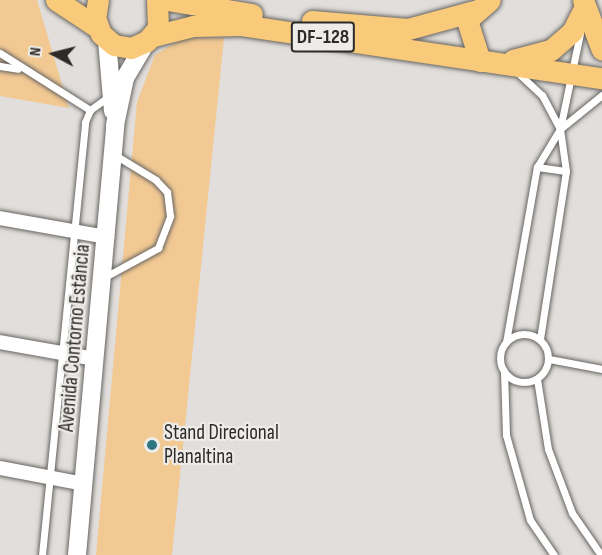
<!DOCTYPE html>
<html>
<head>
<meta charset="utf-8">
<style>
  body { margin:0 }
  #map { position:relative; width:602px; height:555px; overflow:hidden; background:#e1dedb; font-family:"Sofia Sans Condensed",sans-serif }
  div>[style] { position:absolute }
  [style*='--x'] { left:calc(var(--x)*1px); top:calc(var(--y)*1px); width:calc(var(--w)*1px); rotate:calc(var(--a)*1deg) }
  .green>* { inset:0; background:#f2c993 }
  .roads { filter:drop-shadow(0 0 2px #676562) drop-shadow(0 0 2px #676562) }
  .lane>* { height:7px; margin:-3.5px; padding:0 3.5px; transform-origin:3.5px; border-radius:3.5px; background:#fff }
  .lane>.ring { margin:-3.5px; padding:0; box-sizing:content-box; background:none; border:7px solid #fff; border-radius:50% }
  .street>* { height:14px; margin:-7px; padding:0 7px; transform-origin:7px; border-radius:7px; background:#fff }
  .secondary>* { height:18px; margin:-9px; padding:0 9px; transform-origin:9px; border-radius:9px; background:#fff }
  .primary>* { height:21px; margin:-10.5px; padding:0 10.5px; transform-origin:10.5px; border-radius:10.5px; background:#f9ca7a }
  .dots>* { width:16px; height:16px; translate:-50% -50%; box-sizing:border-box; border:3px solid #eeece8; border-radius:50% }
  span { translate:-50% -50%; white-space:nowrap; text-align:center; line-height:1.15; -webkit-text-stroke:4.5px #eeece8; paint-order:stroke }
  .shield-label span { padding:2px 4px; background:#eeece8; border:2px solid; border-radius:4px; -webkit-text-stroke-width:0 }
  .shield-label { font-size:20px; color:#2c2b2a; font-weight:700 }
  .street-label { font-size:21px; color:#2c2b2a }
  .poi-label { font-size:21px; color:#2c2b2a }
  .left { translate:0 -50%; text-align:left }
  .north { position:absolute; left:24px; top:24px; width:60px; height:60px; -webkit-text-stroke:4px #eeece8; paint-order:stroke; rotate:277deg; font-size:16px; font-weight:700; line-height:24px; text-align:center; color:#2c2b2a }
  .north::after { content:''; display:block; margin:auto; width:21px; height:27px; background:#2c2b2a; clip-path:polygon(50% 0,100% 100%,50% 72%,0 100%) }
</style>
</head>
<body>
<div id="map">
  <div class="green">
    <i style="clip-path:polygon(0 0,37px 0,69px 108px,0 96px)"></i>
    <i style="clip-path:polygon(183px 38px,224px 38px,172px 555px,96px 555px,137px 102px,155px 55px)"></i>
  </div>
  <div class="roads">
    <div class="lane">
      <i style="--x:0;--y:53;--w:107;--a:32.3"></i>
      <i style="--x:0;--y:66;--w:18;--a:9"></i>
      <i style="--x:517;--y:72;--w:34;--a:43"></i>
      <i style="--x:542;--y:95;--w:38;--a:62"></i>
      <i style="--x:537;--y:167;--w:29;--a:8"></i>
      <i style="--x:103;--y:278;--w:63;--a:-28.6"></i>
      <i style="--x:158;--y:248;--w:34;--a:-69"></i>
      <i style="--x:170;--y:216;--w:24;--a:-97"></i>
      <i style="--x:167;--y:192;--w:16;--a:-133"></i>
      <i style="--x:156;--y:180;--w:48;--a:-148.6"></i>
      <i class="ring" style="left:500px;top:334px;width:41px;height:41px"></i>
      <i style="--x:540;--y:339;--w:170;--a:-81.2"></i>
      <i style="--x:566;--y:171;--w:42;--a:-98.1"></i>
      <i style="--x:560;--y:129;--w:98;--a:-78.2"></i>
      <i style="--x:506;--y:342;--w:178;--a:-80"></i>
      <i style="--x:537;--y:167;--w:44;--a:-58.8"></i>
      <i style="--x:560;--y:129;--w:54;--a:-39"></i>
      <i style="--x:549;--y:359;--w:54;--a:10.7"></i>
      <i style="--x:504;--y:371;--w:64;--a:88.2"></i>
      <i style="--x:506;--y:435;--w:88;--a:74.2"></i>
      <i style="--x:530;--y:520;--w:42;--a:55.6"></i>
      <i style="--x:537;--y:379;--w:71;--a:81.1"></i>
      <i style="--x:548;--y:449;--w:68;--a:69.4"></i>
      <i style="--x:572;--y:513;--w:51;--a:55.4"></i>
      <i style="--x:42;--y:555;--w:435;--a:-84.3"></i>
      <i style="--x:85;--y:122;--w:13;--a:-67"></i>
      <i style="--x:90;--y:110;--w:22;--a:-36"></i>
    </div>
    <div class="street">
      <i style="--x:0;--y:218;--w:109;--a:10.1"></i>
      <i style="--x:0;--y:342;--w:97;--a:10.1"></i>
      <i style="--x:0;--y:468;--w:86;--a:10.8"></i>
    </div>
    <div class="secondary">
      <i style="--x:107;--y:40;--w:71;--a:85.2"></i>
      <i style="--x:77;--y:555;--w:432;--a:-84.9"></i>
      <i style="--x:115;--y:125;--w:48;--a:-78"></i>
      <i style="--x:125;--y:78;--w:43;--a:-59.3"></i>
    </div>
    <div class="primary">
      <i style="--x:56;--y:0;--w:49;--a:33.4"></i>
      <i style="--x:98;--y:0;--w:18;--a:99"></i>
      <i style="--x:95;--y:18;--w:17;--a:69"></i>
      <i style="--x:101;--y:34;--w:17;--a:40"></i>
      <i style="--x:114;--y:45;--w:17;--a:10"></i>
      <i style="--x:131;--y:48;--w:17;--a:-24"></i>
      <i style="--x:147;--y:41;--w:17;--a:-50"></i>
      <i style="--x:158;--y:28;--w:28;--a:-92"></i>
      <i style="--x:167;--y:0;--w:86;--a:9.4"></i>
      <i style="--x:583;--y:0;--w:53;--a:69.2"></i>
      <i style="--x:312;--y:21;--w:96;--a:4.8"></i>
      <i style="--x:408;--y:29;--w:68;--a:-15.3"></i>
      <i style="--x:153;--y:36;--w:41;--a:-14"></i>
      <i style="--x:193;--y:26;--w:48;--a:-1.2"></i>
      <i style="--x:241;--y:25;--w:365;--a:8.4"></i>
      <i style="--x:513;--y:60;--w:39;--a:-15"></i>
      <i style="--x:551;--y:50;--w:28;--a:-41"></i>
      <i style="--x:572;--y:32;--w:28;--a:-63"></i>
      <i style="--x:480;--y:61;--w:43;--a:-107.6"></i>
      <i style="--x:467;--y:20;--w:30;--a:-41"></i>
    </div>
  </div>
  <div class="dots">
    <i style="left:152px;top:445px;background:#2e767f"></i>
  </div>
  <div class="shield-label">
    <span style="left:323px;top:37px">DF-128</span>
  </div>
  <div class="street-label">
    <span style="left:75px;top:338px;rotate:-85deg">Avenida Contorno Estância</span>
  </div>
  <div class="poi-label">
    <span class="left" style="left:164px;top:445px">Stand Direcional<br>Planaltina</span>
  </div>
  <div class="north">N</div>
</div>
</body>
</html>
